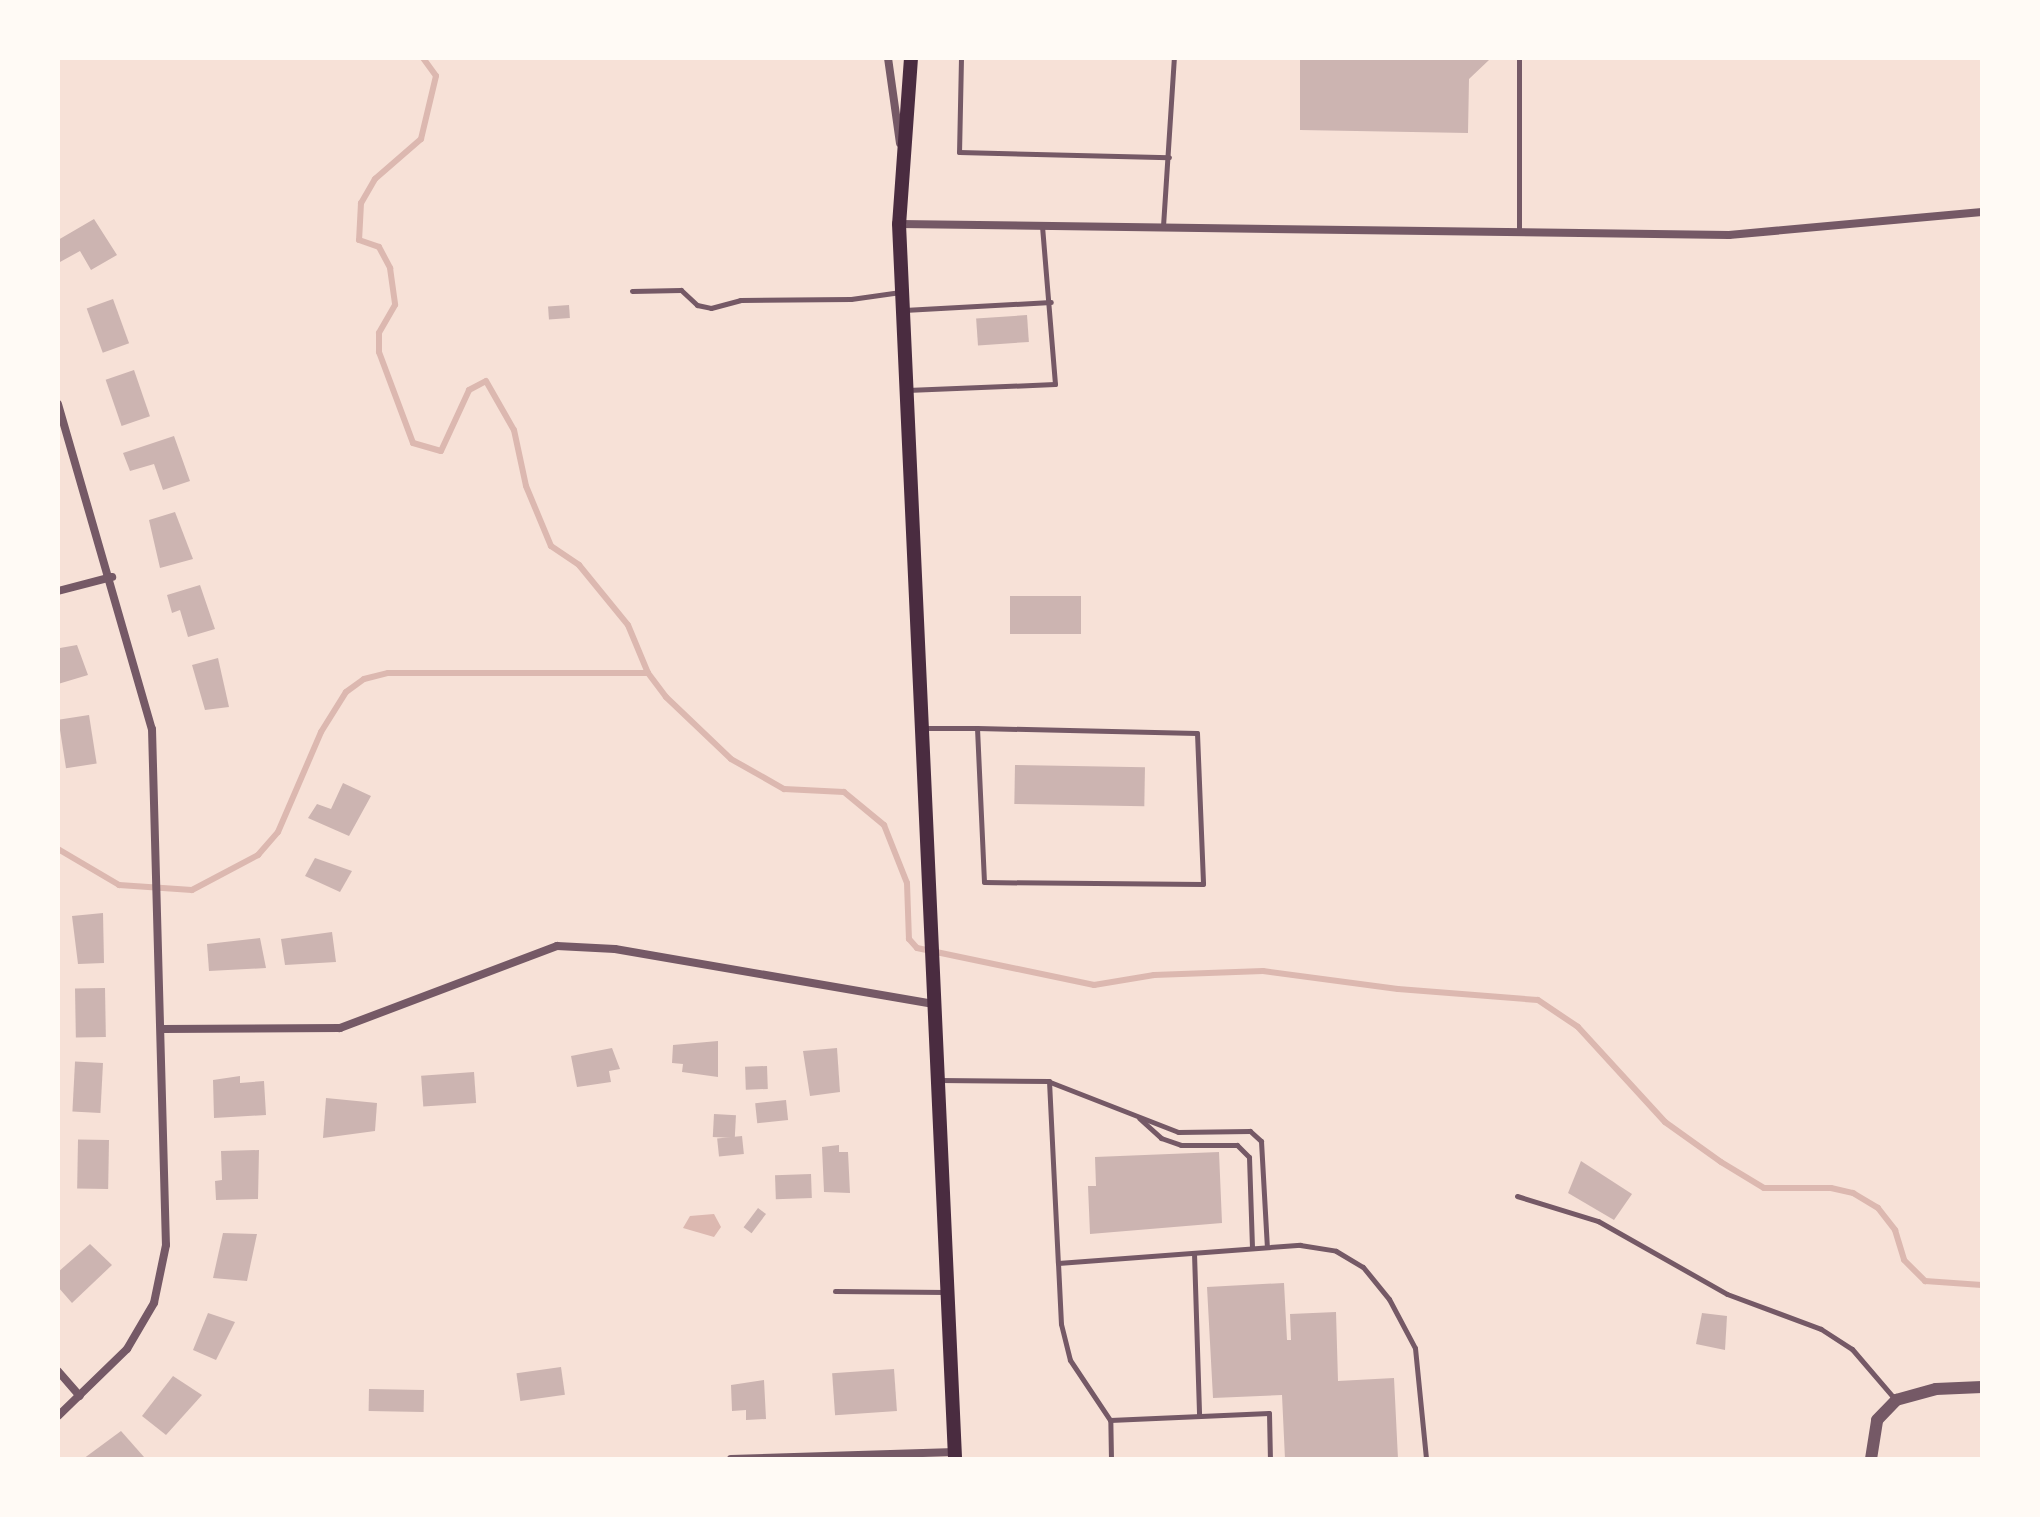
<!DOCTYPE html>
<html>
<head>
<meta charset="utf-8">
<style>
  body { margin:0 }
  #map { position:relative; width:2040px; height:1517px; overflow:hidden; background:#f7e1d7; font-family:Helvetica,sans-serif }
  div>[style] { position:absolute }
  [style*='--x'] { left:calc(var(--x)*1px); top:calc(var(--y)*1px); width:calc(var(--w)*1px); rotate:calc(var(--a)*1deg) }
  .water>* { inset:0; background:#dcb8b0 }
  .stream>* { height:6px; margin:-3px; padding:0 3px; transform-origin:3px; border-radius:3px; background:#dcb8b0 }
  .building>* { inset:0; background:#ccb4b1; transform-origin:0 0 }
  .service>* { height:5px; margin:-2.5px; padding:0 2.5px; transform-origin:2.5px; border-radius:2.5px; background:#755966 }
  .minor>* { height:8px; margin:-4px; padding:0 4px; transform-origin:4px; border-radius:4px; background:#755966 }
  .tertiary>* { height:12px; margin:-6px; padding:0 6px; transform-origin:6px; border-radius:6px; background:#755966 }
  .secondary>* { height:14px; margin:-7px; padding:0 7px; transform-origin:7px; border-radius:7px; background:#4a2c40 }
  span { translate:-50% -50%; white-space:nowrap; text-align:center; line-height:1.15; -webkit-text-stroke:7px #fffaf5; paint-order:stroke }
  .frame { position:absolute; inset:0; border:60px solid #fffaf5; pointer-events:none }
</style>
</head>
<body>
<div id="map">
  <div class="water">
    <i style="clip-path:polygon(714px 1214px,721px 1227px,714px 1237px,683px 1228px,690px 1216px)"></i>
  </div>
  <div class="stream">
    <i style="--x:423;--y:58;--w:22;--a:54"></i>
    <i style="--x:436;--y:76;--w:65;--a:103.4"></i>
    <i style="--x:421;--y:139;--w:61;--a:139"></i>
    <i style="--x:375;--y:179;--w:28;--a:120"></i>
    <i style="--x:361;--y:203;--w:37;--a:93"></i>
    <i style="--x:359;--y:240;--w:21;--a:19"></i>
    <i style="--x:379;--y:247;--w:24;--a:62"></i>
    <i style="--x:390;--y:268;--w:37;--a:82"></i>
    <i style="--x:395;--y:305;--w:32;--a:120"></i>
    <i style="--x:379;--y:333;--w:19;--a:90"></i>
    <i style="--x:379;--y:352;--w:97;--a:69.5"></i>
    <i style="--x:413;--y:443;--w:29;--a:16"></i>
    <i style="--x:441;--y:451;--w:67;--a:-65.3"></i>
    <i style="--x:469;--y:390;--w:19;--a:-28"></i>
    <i style="--x:486;--y:381;--w:56;--a:60.3"></i>
    <i style="--x:514;--y:430;--w:57;--a:77.9"></i>
    <i style="--x:526;--y:486;--w:65;--a:67.4"></i>
    <i style="--x:551;--y:546;--w:34;--a:34"></i>
    <i style="--x:579;--y:565;--w:77;--a:50.8"></i>
    <i style="--x:628;--y:625;--w:52;--a:67.4"></i>
    <i style="--x:648;--y:673;--w:30;--a:53"></i>
    <i style="--x:666;--y:697;--w:90;--a:43.6"></i>
    <i style="--x:731;--y:759;--w:61;--a:29.5"></i>
    <i style="--x:784;--y:789;--w:60;--a:2.9"></i>
    <i style="--x:844;--y:792;--w:52;--a:39.5"></i>
    <i style="--x:884;--y:825;--w:62;--a:68.4"></i>
    <i style="--x:907;--y:883;--w:56;--a:88"></i>
    <i style="--x:909;--y:939;--w:12;--a:48"></i>
    <i style="--x:917;--y:948;--w:181;--a:11.8"></i>
    <i style="--x:1094;--y:985;--w:61;--a:-9.5"></i>
    <i style="--x:1154;--y:975;--w:109;--a:-2.1"></i>
    <i style="--x:1263;--y:971;--w:136;--a:7.6"></i>
    <i style="--x:1398;--y:989;--w:140;--a:4.5"></i>
    <i style="--x:1538;--y:1000;--w:48;--a:34"></i>
    <i style="--x:1578;--y:1027;--w:129;--a:47.5"></i>
    <i style="--x:1665;--y:1122;--w:69;--a:35.5"></i>
    <i style="--x:1721;--y:1162;--w:50;--a:31.2"></i>
    <i style="--x:1764;--y:1188;--w:67;--a:0"></i>
    <i style="--x:1831;--y:1188;--w:23;--a:13"></i>
    <i style="--x:1853;--y:1193;--w:29;--a:31"></i>
    <i style="--x:1878;--y:1208;--w:28;--a:52"></i>
    <i style="--x:1895;--y:1230;--w:31;--a:73"></i>
    <i style="--x:1904;--y:1260;--w:30;--a:45"></i>
    <i style="--x:1925;--y:1281;--w:57;--a:4"></i>
    <i style="--x:58;--y:849;--w:71;--a:30.5"></i>
    <i style="--x:119;--y:885;--w:73;--a:3.9"></i>
    <i style="--x:192;--y:890;--w:75;--a:-27.9"></i>
    <i style="--x:258;--y:855;--w:30;--a:-49"></i>
    <i style="--x:278;--y:832;--w:109;--a:-66.7"></i>
    <i style="--x:321;--y:732;--w:47;--a:-58"></i>
    <i style="--x:346;--y:692;--w:22;--a:-36"></i>
    <i style="--x:364;--y:679;--w:25;--a:-14"></i>
    <i style="--x:388;--y:673;--w:260;--a:0"></i>
  </div>
  <div class="building">
    <i style="clip-path:polygon(1300px 58px,1487px 58px,1489px 60px,1469px 79px,1468px 133px,1300px 130px)"></i>
    <i style="clip-path:polygon(94px 219px,117px 255px,91px 270px,80px 251px,60px 262px,58px 240px)"></i>
    <i style="left:113px;top:299px;width:47px;height:28px;rotate:70deg"></i>
    <i style="left:569px;top:305px;width:13px;height:21px;rotate:86deg"></i>
    <i style="left:1027px;top:315px;width:27px;height:51px;rotate:86deg"></i>
    <i style="left:134px;top:370px;width:49px;height:30px;rotate:71deg"></i>
    <i style="clip-path:polygon(174px 436px,190px 481px,163px 490px,154px 464px,130px 471px,123px 453px)"></i>
    <i style="clip-path:polygon(175px 512px,193px 559px,160px 568px,149px 520px)"></i>
    <i style="clip-path:polygon(200px 585px,215px 629px,188px 637px,180px 610px,172px 613px,167px 595px)"></i>
    <i style="left:1010px;top:596px;width:71px;height:38px"></i>
    <i style="clip-path:polygon(58px 643px,60px 648px,77px 645px,88px 675px,58px 684px)"></i>
    <i style="clip-path:polygon(218px 658px,229px 707px,205px 710px,192px 665px)"></i>
    <i style="left:89px;top:715px;width:49px;height:31px;rotate:81deg"></i>
    <i style="left:1015px;top:765px;width:130px;height:39px;rotate:1deg"></i>
    <i style="clip-path:polygon(343px 783px,371px 796px,349px 836px,308px 818px,317px 804px,331px 809px)"></i>
    <i style="clip-path:polygon(315px 858px,352px 871px,340px 892px,305px 876px)"></i>
    <i style="clip-path:polygon(103px 913px,104px 963px,78px 964px,72px 916px)"></i>
    <i style="clip-path:polygon(332px 932px,336px 962px,285px 965px,281px 939px)"></i>
    <i style="clip-path:polygon(260px 938px,266px 968px,209px 971px,207px 944px)"></i>
    <i style="left:105px;top:988px;width:49px;height:30px;rotate:89deg"></i>
    <i style="clip-path:polygon(718px 1041px,718px 1077px,682px 1072px,683px 1064px,672px 1063px,673px 1045px)"></i>
    <i style="clip-path:polygon(612px 1048px,620px 1069px,609px 1071px,611px 1082px,577px 1087px,571px 1056px)"></i>
    <i style="clip-path:polygon(837px 1048px,840px 1092px,810px 1096px,803px 1051px)"></i>
    <i style="left:103px;top:1063px;width:50px;height:28px;rotate:93deg"></i>
    <i style="left:767px;top:1066px;width:23px;height:22px;rotate:88deg"></i>
    <i style="left:474px;top:1072px;width:31px;height:53px;rotate:86deg"></i>
    <i style="clip-path:polygon(240px 1076px,240px 1083px,264px 1081px,266px 1115px,214px 1118px,213px 1080px)"></i>
    <i style="clip-path:polygon(326px 1098px,377px 1103px,375px 1131px,323px 1138px)"></i>
    <i style="left:786px;top:1100px;width:20px;height:31px;rotate:84deg"></i>
    <i style="left:714px;top:1114px;width:22px;height:23px;rotate:3deg"></i>
    <i style="left:742px;top:1136px;width:18px;height:25px;rotate:84deg"></i>
    <i style="left:109px;top:1140px;width:49px;height:31px;rotate:91deg"></i>
    <i style="clip-path:polygon(839px 1145px,839px 1152px,848px 1152px,850px 1193px,824px 1192px,822px 1147px)"></i>
    <i style="clip-path:polygon(259px 1150px,258px 1199px,216px 1200px,215px 1181px,222px 1180px,221px 1151px)"></i>
    <i style="clip-path:polygon(1219px 1152px,1222px 1223px,1090px 1234px,1088px 1186px,1096px 1186px,1095px 1157px)"></i>
    <i style="clip-path:polygon(1581px 1161px,1632px 1194px,1614px 1220px,1568px 1193px)"></i>
    <i style="left:811px;top:1174px;width:24px;height:36px;rotate:88deg"></i>
    <i style="left:758px;top:1208px;width:10px;height:24px;rotate:37deg"></i>
    <i style="clip-path:polygon(223px 1233px,257px 1234px,247px 1281px,213px 1278px)"></i>
    <i style="clip-path:polygon(90px 1244px,112px 1265px,72px 1303px,58px 1287px,58px 1272px)"></i>
    <i style="clip-path:polygon(1284px 1283px,1287px 1340px,1291px 1340px,1290px 1314px,1336px 1312px,1338px 1381px,1394px 1378px,1398px 1459px,1285px 1459px,1282px 1395px,1213px 1398px,1207px 1287px)"></i>
    <i style="clip-path:polygon(208px 1313px,235px 1322px,216px 1360px,193px 1350px)"></i>
    <i style="clip-path:polygon(1702px 1313px,1727px 1316px,1725px 1350px,1696px 1344px)"></i>
    <i style="left:561px;top:1367px;width:28px;height:45px;rotate:82deg"></i>
    <i style="left:894px;top:1369px;width:42px;height:62px;rotate:86deg"></i>
    <i style="clip-path:polygon(173px 1376px,202px 1395px,166px 1435px,142px 1416px)"></i>
    <i style="clip-path:polygon(764px 1380px,766px 1419px,746px 1420px,746px 1410px,732px 1411px,731px 1385px)"></i>
    <i style="left:369px;top:1389px;width:55px;height:22px;rotate:1deg"></i>
    <i style="clip-path:polygon(121px 1431px,144px 1457px,83px 1459px)"></i>
  </div>
  <div class="service">
    <i style="--x:961;--y:58;--w:94;--a:91.2"></i>
    <i style="--x:959;--y:152;--w:210;--a:1.4"></i>
    <i style="--x:1519;--y:58;--w:172;--a:90"></i>
    <i style="--x:1163;--y:226;--w:168;--a:-86.3"></i>
    <i style="--x:632;--y:291;--w:49;--a:-1.2"></i>
    <i style="--x:681;--y:290;--w:22;--a:43"></i>
    <i style="--x:697;--y:305;--w:14;--a:12"></i>
    <i style="--x:711;--y:308;--w:30;--a:-15"></i>
    <i style="--x:740;--y:300;--w:111;--a:-0.5"></i>
    <i style="--x:851;--y:299;--w:50;--a:-8"></i>
    <i style="--x:904;--y:310;--w:147;--a:-3.1"></i>
    <i style="--x:907;--y:390;--w:148;--a:-2.3"></i>
    <i style="--x:1055;--y:384;--w:160;--a:-94.7"></i>
    <i style="--x:922;--y:728;--w:55;--a:0"></i>
    <i style="--x:977;--y:728;--w:220;--a:1.3"></i>
    <i style="--x:1197;--y:733;--w:151;--a:87.7"></i>
    <i style="--x:1203;--y:884;--w:219;--a:-179.5"></i>
    <i style="--x:984;--y:882;--w:154;--a:-92.6"></i>
    <i style="--x:939;--y:1080;--w:110;--a:0.5"></i>
    <i style="--x:1049;--y:1081;--w:182;--a:87.2"></i>
    <i style="--x:1058;--y:1263;--w:243;--a:-4.3"></i>
    <i style="--x:1300;--y:1245;--w:36;--a:9"></i>
    <i style="--x:1336;--y:1251;--w:31;--a:31"></i>
    <i style="--x:1363;--y:1267;--w:41;--a:50.9"></i>
    <i style="--x:1389;--y:1299;--w:55;--a:62"></i>
    <i style="--x:1415;--y:1348;--w:112;--a:84.3"></i>
    <i style="--x:1050;--y:1082;--w:137;--a:21.3"></i>
    <i style="--x:1178;--y:1132;--w:72;--a:-0.8"></i>
    <i style="--x:1250;--y:1131;--w:15;--a:42"></i>
    <i style="--x:1261;--y:1141;--w:106;--a:86.8"></i>
    <i style="--x:1139;--y:1118;--w:30;--a:42"></i>
    <i style="--x:1161;--y:1138;--w:21;--a:19"></i>
    <i style="--x:1181;--y:1145;--w:56;--a:0"></i>
    <i style="--x:1237;--y:1145;--w:17;--a:45"></i>
    <i style="--x:1249;--y:1157;--w:91;--a:88.1"></i>
    <i style="--x:1517;--y:1196;--w:85;--a:17.2"></i>
    <i style="--x:1598;--y:1221;--w:148;--a:29.5"></i>
    <i style="--x:1727;--y:1294;--w:100;--a:20.4"></i>
    <i style="--x:1821;--y:1329;--w:37;--a:33"></i>
    <i style="--x:1852;--y:1349;--w:65;--a:49.4"></i>
    <i style="--x:1194;--y:1253;--w:163;--a:88.2"></i>
    <i style="--x:1058;--y:1263;--w:61;--a:87.2"></i>
    <i style="--x:1061;--y:1324;--w:37;--a:76"></i>
    <i style="--x:1070;--y:1360;--w:72;--a:56.3"></i>
    <i style="--x:835;--y:1291;--w:111;--a:0.5"></i>
    <i style="--x:1111;--y:1459;--w:39;--a:-91"></i>
    <i style="--x:1110;--y:1420;--w:159;--a:-2.5"></i>
    <i style="--x:1269;--y:1413;--w:46;--a:88.8"></i>
  </div>
  <div class="minor">
    <i style="--x:888;--y:58;--w:86;--a:82"></i>
    <i style="--x:899;--y:224;--w:830;--a:0.76"></i>
    <i style="--x:1729;--y:235;--w:254;--a:-5.2"></i>
    <i style="--x:58;--y:404;--w:338;--a:73.9"></i>
    <i style="--x:152;--y:729;--w:516;--a:88.45"></i>
    <i style="--x:166;--y:1245;--w:59;--a:101.7"></i>
    <i style="--x:154;--y:1303;--w:53;--a:120.4"></i>
    <i style="--x:127;--y:1349;--w:96;--a:135.8"></i>
    <i style="--x:58;--y:591;--w:56;--a:-14.5"></i>
    <i style="--x:162;--y:1029;--w:178;--a:-0.3"></i>
    <i style="--x:340;--y:1028;--w:232;--a:-20.7"></i>
    <i style="--x:557;--y:946;--w:58;--a:3"></i>
    <i style="--x:615;--y:949;--w:322;--a:9.8"></i>
    <i style="--x:58;--y:1371;--w:33;--a:49"></i>
    <i style="--x:731;--y:1459;--w:224;--a:-1.8"></i>
  </div>
  <div class="tertiary">
    <i style="--x:1871;--y:1459;--w:39;--a:-81"></i>
    <i style="--x:1877;--y:1420;--w:28;--a:-46"></i>
    <i style="--x:1896;--y:1400;--w:41;--a:-15.4"></i>
    <i style="--x:1936;--y:1389;--w:46;--a:-2.5"></i>
  </div>
  <div class="secondary">
    <i style="--x:911;--y:58;--w:166;--a:94.1"></i>
    <i style="--x:899;--y:224;--w:1236;--a:87.4"></i>
  </div>
  <div class="frame"></div>
</div>
</body>
</html>
